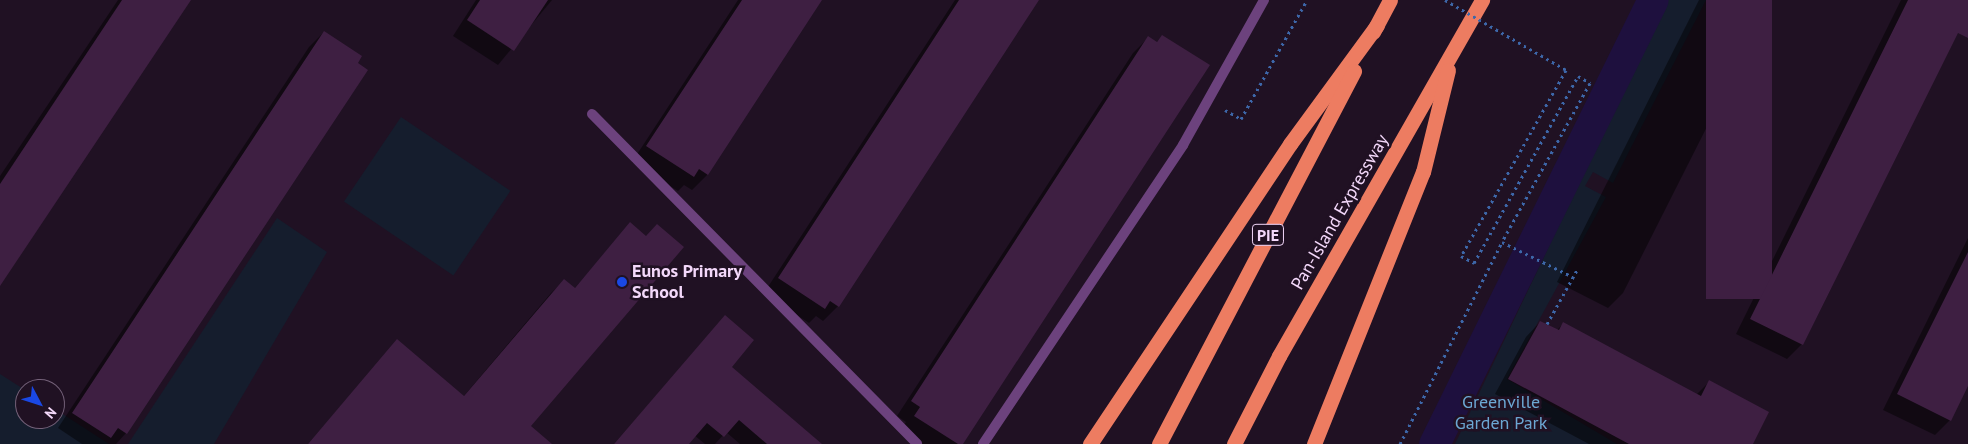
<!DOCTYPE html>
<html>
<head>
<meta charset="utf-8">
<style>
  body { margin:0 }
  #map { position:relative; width:1968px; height:444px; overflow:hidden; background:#201123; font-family:"PT Sans",sans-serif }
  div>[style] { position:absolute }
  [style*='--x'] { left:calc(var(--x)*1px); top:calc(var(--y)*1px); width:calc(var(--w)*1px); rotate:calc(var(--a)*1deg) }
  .green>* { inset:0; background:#151d2d; transform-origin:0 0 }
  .shadow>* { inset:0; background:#0007 }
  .canal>* { height:31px; margin:-15.5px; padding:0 15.5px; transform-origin:15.5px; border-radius:15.5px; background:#1e103e }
  .building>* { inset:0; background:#3e1f42; transform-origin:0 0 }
  .path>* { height:3px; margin-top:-1.5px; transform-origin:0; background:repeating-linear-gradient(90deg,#3d67a9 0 2.5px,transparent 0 6.5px) }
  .service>* { height:10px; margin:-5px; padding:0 5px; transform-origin:5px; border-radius:5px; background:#6c427d }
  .motorway>* { height:15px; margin:-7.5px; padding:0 7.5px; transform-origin:7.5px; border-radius:7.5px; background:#ed7c61 }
  .path-bridge>* { height:3px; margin-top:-1.5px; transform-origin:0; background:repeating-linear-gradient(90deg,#3d67a9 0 2.5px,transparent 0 6.5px) }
  .dots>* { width:14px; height:14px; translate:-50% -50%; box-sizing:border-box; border:2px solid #201123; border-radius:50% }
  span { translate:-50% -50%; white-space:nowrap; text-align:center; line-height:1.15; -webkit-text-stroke:5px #201123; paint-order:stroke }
  .shield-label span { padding:1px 4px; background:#201123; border:1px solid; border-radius:4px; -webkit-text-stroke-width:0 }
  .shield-label { font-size:16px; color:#f3d8fa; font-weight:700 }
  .street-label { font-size:18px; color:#f3d8fa }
  .poi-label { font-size:18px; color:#f3d8fa; font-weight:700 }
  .left { translate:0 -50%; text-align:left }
  .park-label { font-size:18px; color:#6ca7d3 }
  .north { position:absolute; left:15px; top:379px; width:50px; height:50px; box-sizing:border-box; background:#201123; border:1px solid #746179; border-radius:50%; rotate:130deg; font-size:14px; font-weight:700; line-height:20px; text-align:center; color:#f3d8fa }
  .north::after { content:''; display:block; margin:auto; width:18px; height:22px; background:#1a48e4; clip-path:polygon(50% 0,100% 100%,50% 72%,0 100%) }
</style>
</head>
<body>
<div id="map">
  <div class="green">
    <i style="clip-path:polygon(1666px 0,1706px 0,1613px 183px,1593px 172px,1585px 186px,1606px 197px,1507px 379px,1617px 444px,1455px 444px)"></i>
    <i style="left:401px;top:117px;width:132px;height:102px;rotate:34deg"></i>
    <i style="clip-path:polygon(277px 218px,327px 252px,214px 444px,128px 444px)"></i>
    <i style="clip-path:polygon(0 374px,25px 390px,25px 419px,55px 419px,55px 409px,109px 444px,0 444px)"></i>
  </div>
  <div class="shadow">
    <i style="clip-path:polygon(118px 0,190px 0,0 284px,0 176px)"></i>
    <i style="clip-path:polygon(476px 0,552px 0,498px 65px,453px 36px)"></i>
    <i style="clip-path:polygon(738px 0,820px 0,707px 175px,692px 190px,684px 185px,678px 191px,632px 162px)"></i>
    <i style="clip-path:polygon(955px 0,1038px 0,838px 306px,823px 321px,816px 316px,809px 323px,764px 293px)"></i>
    <i style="clip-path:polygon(1699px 0,1771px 0,1623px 293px,1608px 308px,1557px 282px)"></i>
    <i style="clip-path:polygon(1901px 0,1968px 0,1968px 9px,1802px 344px,1787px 359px,1736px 334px)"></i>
    <i style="clip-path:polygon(324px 32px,126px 433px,116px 444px,82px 444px,58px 428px,309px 47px)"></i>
    <i style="clip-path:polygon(1162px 36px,961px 444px,920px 444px,900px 431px,906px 422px,897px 416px,1133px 53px,1148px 38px,1156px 43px)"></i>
    <i style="clip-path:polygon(630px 224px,530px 427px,550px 444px,308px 444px,397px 341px,463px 397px,551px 293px,564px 281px,574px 289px)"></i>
    <i style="clip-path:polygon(1968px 238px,1968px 383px,1950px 420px,1935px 435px,1883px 410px)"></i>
    <i style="clip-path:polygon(725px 317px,730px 367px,821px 444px,740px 444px,726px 432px,715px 444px,705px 444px,694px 435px,687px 444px,614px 444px)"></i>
    <i style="clip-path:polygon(1540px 322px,1557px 330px,1563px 324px,1696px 395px,1709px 382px,1752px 444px,1589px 444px,1495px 394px,1526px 337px)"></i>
  </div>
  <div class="canal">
    <i style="--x:1434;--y:444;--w:495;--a:-63.8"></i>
  </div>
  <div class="building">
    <i style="clip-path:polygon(122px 0,191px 0,0 286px,0 184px)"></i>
    <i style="clip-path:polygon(480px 0,548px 0,514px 51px,467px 20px)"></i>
    <i style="clip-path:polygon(742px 0,822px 0,708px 175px,699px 169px,694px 177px,646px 146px)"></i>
    <i style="clip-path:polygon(959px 0,1039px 0,839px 307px,830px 301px,825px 309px,778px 278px)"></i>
    <i style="left:1706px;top:0;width:66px;height:299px"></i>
    <i style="clip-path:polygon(1908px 0,1968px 0,1968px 38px,1958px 33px,1803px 345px,1750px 319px)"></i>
    <i style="clip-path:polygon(324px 31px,362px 56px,358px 63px,368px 70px,127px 434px,118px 428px,111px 438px,72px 413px)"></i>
    <i style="clip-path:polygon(1162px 35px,1210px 65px,963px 444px,958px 444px,914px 416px,920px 407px,911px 401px,1148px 36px,1157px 42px)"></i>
    <i style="clip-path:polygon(630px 222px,646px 236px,657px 224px,684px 247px,531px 426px,552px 444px,308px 444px,397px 339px,464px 396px,564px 279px,575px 288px)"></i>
    <i style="clip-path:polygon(1968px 252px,1968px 386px,1951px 421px,1897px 394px)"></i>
    <i style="clip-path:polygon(725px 315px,754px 340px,732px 367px,822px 444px,767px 444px,739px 420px,724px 437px,707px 423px,689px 444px,614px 444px)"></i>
    <i style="clip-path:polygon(1540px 321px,1559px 330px,1563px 322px,1701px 396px,1709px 380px,1769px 412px,1753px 444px,1629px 444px,1508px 379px)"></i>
  </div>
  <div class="path">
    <i style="--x:1566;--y:70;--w:214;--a:119.4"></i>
    <i style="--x:1461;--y:256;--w:15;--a:28"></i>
    <i style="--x:1474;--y:263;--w:214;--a:-60.9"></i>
    <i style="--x:1578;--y:76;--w:14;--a:30"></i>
    <i style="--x:1590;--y:83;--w:182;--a:119"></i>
    <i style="--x:1502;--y:242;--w:79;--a:26.2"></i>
    <i style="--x:1225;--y:110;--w:18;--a:29"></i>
    <i style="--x:1241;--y:119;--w:136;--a:-61"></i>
    <i style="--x:1547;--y:324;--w:62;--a:-60.9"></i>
    <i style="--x:1400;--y:444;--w:226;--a:-63.2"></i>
  </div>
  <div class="service">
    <i style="--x:592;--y:114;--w:463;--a:45.4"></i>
    <i style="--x:983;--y:444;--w:360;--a:-56.2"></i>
    <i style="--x:1183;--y:145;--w:166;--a:-60.8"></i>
  </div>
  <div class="motorway">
    <i style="--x:1373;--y:32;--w:36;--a:-62"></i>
    <i style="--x:1090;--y:444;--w:361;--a:-56.3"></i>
    <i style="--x:1290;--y:144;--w:147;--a:-53.8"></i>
    <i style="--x:1159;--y:444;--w:421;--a:-62.4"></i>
    <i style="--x:1234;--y:444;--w:99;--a:-62.9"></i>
    <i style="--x:1279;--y:356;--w:410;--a:-60.3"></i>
    <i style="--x:1314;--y:444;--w:293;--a:-68.2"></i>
    <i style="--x:1423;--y:172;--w:105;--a:-76.2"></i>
  </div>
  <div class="path-bridge">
    <i style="--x:1445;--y:0;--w:140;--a:30"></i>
  </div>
  <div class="dots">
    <i style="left:622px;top:282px;background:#1a48e4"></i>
  </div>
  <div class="shield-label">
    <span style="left:1268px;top:235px">PIE</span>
  </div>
  <div class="street-label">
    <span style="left:1340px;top:212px;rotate:-60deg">Pan-Island Expressway</span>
  </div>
  <div class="poi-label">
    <span class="left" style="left:632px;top:282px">Eunos Primary<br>School</span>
  </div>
  <div class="park-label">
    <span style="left:1501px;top:413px">Greenville<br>Garden Park</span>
  </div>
  <div class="north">N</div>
</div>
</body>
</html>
